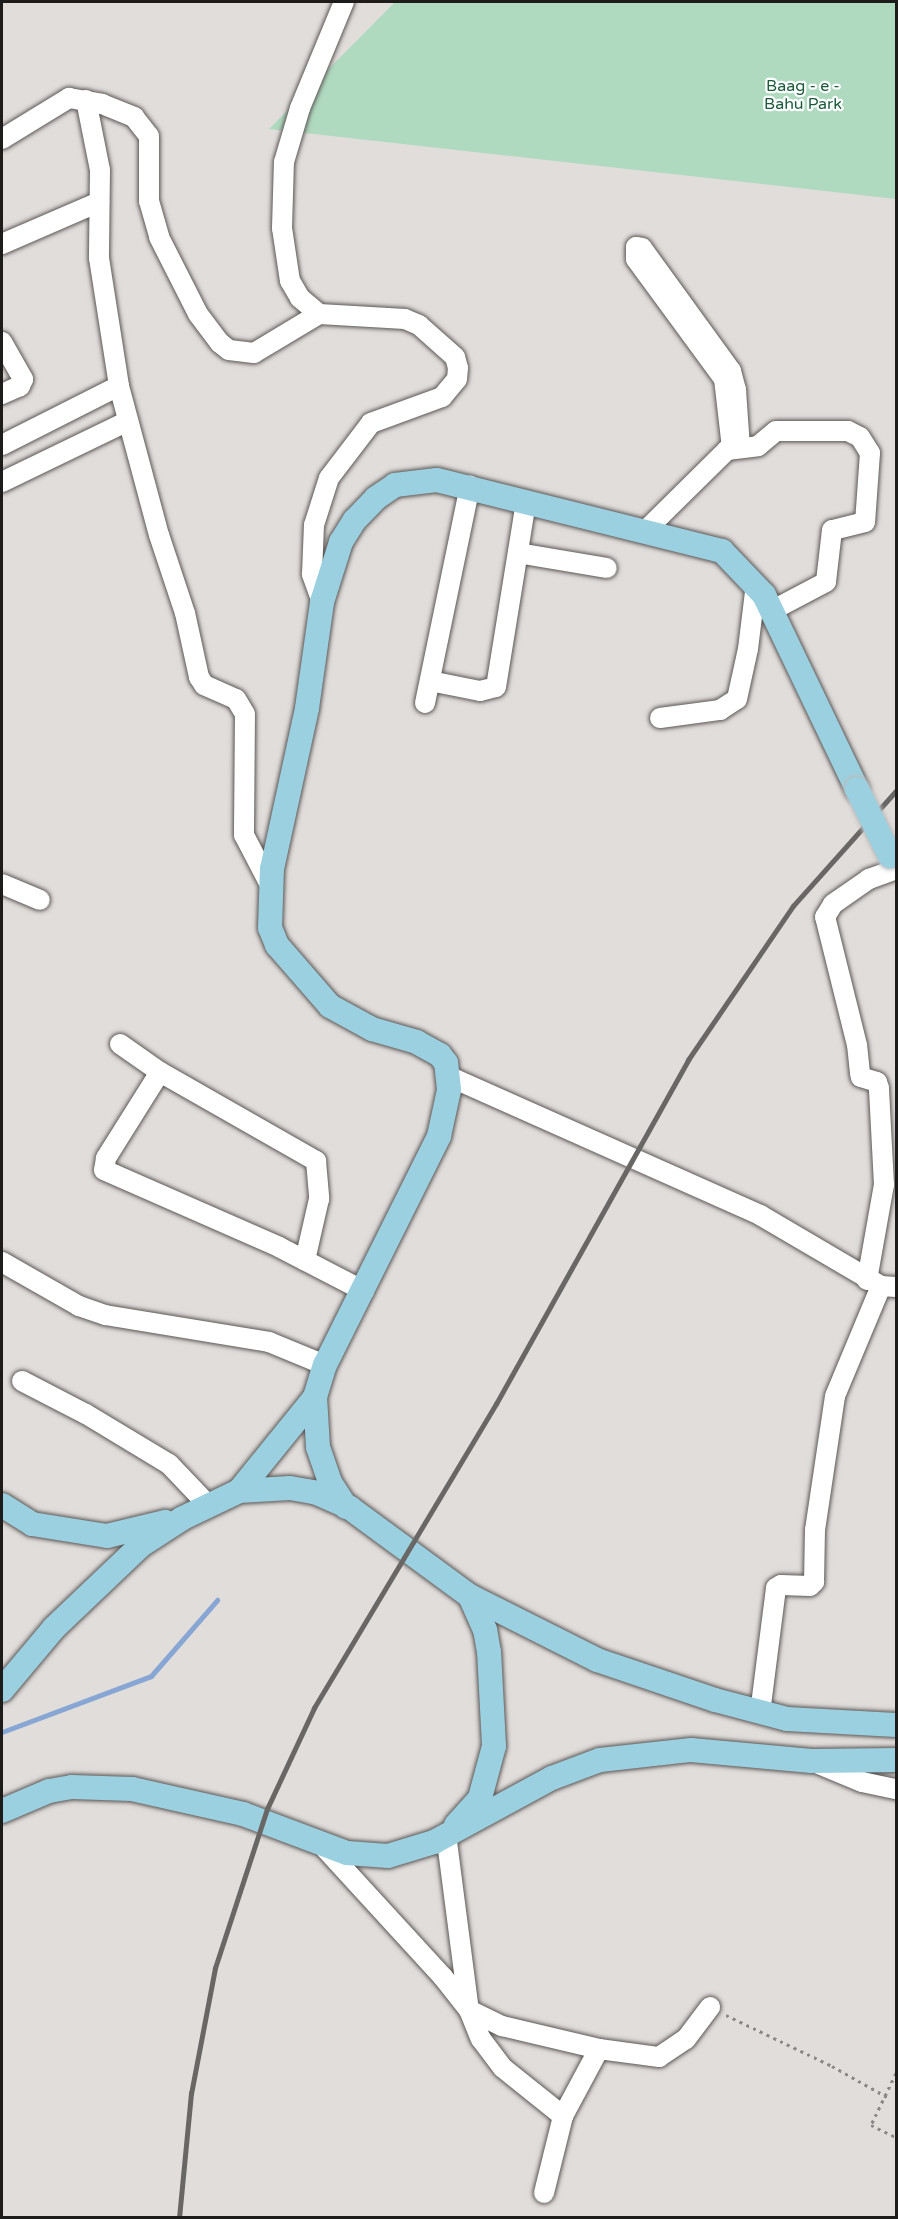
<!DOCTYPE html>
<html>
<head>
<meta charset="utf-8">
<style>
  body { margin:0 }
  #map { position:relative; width:898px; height:2219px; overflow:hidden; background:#e1dddb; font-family:"Varela Round",sans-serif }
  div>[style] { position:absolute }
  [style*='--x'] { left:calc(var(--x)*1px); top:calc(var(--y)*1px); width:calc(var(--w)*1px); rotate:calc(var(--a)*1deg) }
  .green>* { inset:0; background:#b0dac0 }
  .stream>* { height:5px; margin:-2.5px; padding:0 2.5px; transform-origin:2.5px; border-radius:2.5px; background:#87a6d3 }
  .path>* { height:3px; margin-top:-1.5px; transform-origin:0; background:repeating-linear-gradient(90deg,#8a8786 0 3px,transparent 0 7.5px) }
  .roads { filter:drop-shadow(0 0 2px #5b5755) drop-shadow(0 0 2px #5b5755) }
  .minor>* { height:20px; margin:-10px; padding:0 10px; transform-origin:10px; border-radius:10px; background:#fff }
  .major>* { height:24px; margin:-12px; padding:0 12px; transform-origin:12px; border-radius:12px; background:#9bd0e0 }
  .rail>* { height:4.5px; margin:-2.25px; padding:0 2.25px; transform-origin:2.25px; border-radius:2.25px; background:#696766 }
  .bridges { filter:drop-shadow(0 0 2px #bbb) drop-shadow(0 0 2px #bbb) }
  .major-bridge>* { height:24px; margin:-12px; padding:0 12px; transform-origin:12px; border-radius:12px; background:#9bd0e0 }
  span { translate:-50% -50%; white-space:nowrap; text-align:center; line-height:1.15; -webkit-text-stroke:4.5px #fff; paint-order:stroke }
  .park-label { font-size:16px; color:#1b5b3a }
  .frame { position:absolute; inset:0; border:3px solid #1d1c1b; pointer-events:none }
</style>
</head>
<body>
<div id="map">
  <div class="green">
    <i style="clip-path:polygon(395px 2px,896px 2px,896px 199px,269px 129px)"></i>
  </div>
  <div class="stream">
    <i style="--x:2;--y:1732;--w:159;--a:-20.6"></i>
    <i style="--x:151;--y:1676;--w:101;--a:-49"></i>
  </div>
  <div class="path">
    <i style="--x:726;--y:2015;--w:118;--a:25.7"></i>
    <i style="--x:832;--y:2066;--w:63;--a:29.4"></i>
    <i style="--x:896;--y:2073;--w:58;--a:115.7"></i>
    <i style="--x:871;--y:2125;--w:28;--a:26"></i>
  </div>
  <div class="roads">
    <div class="minor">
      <i style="--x:86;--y:100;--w:71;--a:78.7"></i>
      <i style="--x:100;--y:170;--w:88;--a:90.7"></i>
      <i style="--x:99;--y:258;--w:130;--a:81.1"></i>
      <i style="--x:119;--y:386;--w:154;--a:75"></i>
      <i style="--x:159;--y:535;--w:82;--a:71.6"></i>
      <i style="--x:185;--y:613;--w:66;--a:77.7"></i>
      <i style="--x:199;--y:677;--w:9;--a:58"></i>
      <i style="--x:204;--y:685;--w:35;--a:24"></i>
      <i style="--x:236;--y:699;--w:17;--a:59"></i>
      <i style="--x:245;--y:714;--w:121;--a:90.5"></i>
      <i style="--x:244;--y:835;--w:56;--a:62.5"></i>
      <i style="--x:2;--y:139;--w:79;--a:-31.5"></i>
      <i style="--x:69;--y:98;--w:34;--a:10"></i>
      <i style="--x:102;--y:104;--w:35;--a:22"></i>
      <i style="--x:134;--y:117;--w:24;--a:52"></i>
      <i style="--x:149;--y:136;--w:65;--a:90"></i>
      <i style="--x:149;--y:201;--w:37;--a:74"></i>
      <i style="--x:159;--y:237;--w:86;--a:63.1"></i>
      <i style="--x:198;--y:314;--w:36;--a:53"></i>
      <i style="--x:220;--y:343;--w:11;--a:38"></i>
      <i style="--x:229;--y:350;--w:25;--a:7"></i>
      <i style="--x:254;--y:353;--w:76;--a:-31"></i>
      <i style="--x:2;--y:244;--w:106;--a:-23.4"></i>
      <i style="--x:2;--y:342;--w:43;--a:60.4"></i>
      <i style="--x:23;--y:379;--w:8;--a:113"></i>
      <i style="--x:20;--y:386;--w:20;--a:156"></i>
      <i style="--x:2;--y:445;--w:131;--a:-26.8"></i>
      <i style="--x:732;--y:448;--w:69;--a:-96.6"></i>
      <i style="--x:724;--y:379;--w:149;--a:-126.3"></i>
      <i style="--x:636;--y:259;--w:12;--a:-90"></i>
      <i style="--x:636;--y:247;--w:6;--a:9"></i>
      <i style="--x:642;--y:248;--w:152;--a:54.1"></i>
      <i style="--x:731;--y:371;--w:20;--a:75"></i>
      <i style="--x:736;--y:390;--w:57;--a:86"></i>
      <i style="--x:2;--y:482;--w:140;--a:-25.8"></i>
      <i style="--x:646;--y:530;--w:114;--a:-44.6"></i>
      <i style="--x:727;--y:450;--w:31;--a:-7"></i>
      <i style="--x:758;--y:446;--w:23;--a:-40"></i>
      <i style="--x:776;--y:431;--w:72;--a:0"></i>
      <i style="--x:848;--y:431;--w:13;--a:27"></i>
      <i style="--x:860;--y:437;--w:19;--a:58"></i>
      <i style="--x:870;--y:453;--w:69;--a:94.1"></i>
      <i style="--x:865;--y:522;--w:34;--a:166"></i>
      <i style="--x:832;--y:530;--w:52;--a:96.6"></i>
      <i style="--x:826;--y:582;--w:60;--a:152.2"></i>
      <i style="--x:518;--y:553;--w:90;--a:9.6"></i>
      <i style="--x:322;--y:602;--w:30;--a:-110"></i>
      <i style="--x:312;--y:574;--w:49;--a:-87.7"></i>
      <i style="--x:314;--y:525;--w:49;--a:-72.3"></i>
      <i style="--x:329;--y:478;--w:69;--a:-52.6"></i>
      <i style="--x:371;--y:423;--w:76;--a:-20.1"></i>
      <i style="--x:442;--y:397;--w:23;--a:-50"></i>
      <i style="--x:457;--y:379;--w:11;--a:-85"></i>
      <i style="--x:458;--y:368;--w:11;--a:-105"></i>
      <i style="--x:455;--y:357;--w:48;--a:-138.4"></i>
      <i style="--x:419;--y:325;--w:15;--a:-157"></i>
      <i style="--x:405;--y:319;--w:86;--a:-176.7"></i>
      <i style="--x:319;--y:314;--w:25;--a:-140"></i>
      <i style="--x:300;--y:298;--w:20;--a:-120"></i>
      <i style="--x:290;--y:281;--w:54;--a:-98.6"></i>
      <i style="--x:282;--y:228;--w:66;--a:-88.3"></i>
      <i style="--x:284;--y:162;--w:56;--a:-73.5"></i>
      <i style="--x:300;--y:108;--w:115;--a:-67.5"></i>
      <i style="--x:430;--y:681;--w:51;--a:11.3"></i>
      <i style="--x:480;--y:691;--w:16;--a:-14"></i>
      <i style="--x:496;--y:687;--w:188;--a:-80.8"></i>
      <i style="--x:425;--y:703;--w:222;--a:-78.3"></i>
      <i style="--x:660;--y:718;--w:61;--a:-7.6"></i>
      <i style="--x:720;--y:710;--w:20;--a:-33"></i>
      <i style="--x:737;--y:699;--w:51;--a:-77.6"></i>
      <i style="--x:748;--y:649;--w:65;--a:-83"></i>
      <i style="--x:2;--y:884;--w:41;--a:22.8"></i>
      <i style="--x:120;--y:1044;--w:49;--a:35"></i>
      <i style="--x:160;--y:1072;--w:180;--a:29.7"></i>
      <i style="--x:316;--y:1161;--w:38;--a:85"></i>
      <i style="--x:319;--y:1199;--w:63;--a:102.9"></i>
      <i style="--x:160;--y:1072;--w:102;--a:122.1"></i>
      <i style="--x:106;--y:1158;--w:12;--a:99"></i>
      <i style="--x:104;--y:1170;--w:191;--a:23.7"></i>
      <i style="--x:279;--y:1247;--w:96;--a:27.4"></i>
      <i style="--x:448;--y:1076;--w:342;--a:24"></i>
      <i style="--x:760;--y:1215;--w:140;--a:30.4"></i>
      <i style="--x:2;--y:1262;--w:89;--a:29.7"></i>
      <i style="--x:79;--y:1306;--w:28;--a:19"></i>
      <i style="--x:105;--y:1315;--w:166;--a:9.3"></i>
      <i style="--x:269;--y:1342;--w:61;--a:22.3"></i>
      <i style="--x:867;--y:1280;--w:97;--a:-79.9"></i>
      <i style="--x:884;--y:1185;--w:97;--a:-93"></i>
      <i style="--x:879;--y:1088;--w:6;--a:-108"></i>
      <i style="--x:877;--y:1082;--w:17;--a:-163"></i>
      <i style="--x:861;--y:1077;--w:4;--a:-104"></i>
      <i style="--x:860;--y:1073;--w:28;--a:-96"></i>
      <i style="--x:857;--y:1045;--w:132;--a:-104"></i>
      <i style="--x:825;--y:917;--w:15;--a:-58"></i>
      <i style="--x:833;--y:904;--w:44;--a:-34.8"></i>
      <i style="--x:869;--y:879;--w:29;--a:-20"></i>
      <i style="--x:22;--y:1381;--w:72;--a:27.3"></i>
      <i style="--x:86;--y:1414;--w:97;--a:31.1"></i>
      <i style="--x:169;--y:1464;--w:58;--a:46.4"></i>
      <i style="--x:760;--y:1713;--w:126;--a:-82.7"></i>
      <i style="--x:776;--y:1588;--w:6;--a:-31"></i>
      <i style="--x:781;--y:1585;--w:29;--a:2"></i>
      <i style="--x:810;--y:1586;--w:6;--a:-45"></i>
      <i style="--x:814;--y:1582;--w:52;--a:-88.9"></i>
      <i style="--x:815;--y:1530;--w:135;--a:-81.5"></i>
      <i style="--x:835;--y:1396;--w:119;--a:-67.3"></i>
      <i style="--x:881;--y:1286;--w:15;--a:4"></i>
      <i style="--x:814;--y:1762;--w:52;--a:22.6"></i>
      <i style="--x:862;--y:1782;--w:35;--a:12"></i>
      <i style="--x:446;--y:1834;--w:177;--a:82.6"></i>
      <i style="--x:469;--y:2010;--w:37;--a:26"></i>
      <i style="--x:502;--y:2026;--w:100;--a:13.3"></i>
      <i style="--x:322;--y:1845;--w:179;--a:47.5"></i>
      <i style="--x:443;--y:1977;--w:42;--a:51.8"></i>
      <i style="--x:469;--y:2010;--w:31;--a:68"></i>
      <i style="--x:481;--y:2039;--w:36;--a:53"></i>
      <i style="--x:503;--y:2068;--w:77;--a:38.7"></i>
      <i style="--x:563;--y:2116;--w:76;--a:-61.8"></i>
      <i style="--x:599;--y:2049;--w:61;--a:7.6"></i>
      <i style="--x:659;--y:2057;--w:32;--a:-34"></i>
      <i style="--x:686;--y:2039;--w:40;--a:-53"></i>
      <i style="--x:544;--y:2193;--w:79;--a:-76.1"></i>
    </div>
    <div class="major">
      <i style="--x:239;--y:1491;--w:121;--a:-51"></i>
      <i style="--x:2;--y:1505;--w:36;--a:32"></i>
      <i style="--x:32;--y:1524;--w:76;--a:9.1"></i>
      <i style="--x:107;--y:1536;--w:60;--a:-13.6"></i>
      <i style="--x:346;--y:1507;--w:30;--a:-123"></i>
      <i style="--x:330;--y:1482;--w:37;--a:-109"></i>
      <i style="--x:318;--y:1447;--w:50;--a:-93.4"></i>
      <i style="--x:315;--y:1397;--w:34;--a:-73"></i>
      <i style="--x:325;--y:1365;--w:256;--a:-63.5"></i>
      <i style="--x:439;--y:1136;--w:47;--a:-77.7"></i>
      <i style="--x:449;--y:1090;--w:27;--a:-96"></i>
      <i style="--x:446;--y:1063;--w:10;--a:-127"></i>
      <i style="--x:440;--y:1055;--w:26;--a:-151"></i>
      <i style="--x:417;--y:1042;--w:47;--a:-163.9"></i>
      <i style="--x:372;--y:1029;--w:48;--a:-151.3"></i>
      <i style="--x:330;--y:1006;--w:81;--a:-131"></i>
      <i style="--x:277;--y:945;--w:18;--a:-112"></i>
      <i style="--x:270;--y:928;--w:59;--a:-88.1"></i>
      <i style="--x:272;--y:869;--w:165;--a:-77.7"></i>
      <i style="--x:307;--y:708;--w:107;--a:-81.9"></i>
      <i style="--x:322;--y:602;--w:63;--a:-72.4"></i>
      <i style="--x:341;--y:542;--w:26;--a:-58"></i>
      <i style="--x:355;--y:520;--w:30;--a:-46"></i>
      <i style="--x:376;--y:498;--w:23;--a:-34"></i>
      <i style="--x:395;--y:485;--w:42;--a:-6.8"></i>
      <i style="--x:437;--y:480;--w:294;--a:14"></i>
      <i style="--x:722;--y:551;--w:61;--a:46.3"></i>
      <i style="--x:764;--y:595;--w:215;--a:64.4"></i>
      <i style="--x:2;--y:1690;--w:81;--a:-50"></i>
      <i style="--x:54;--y:1628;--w:119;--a:-43.6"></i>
      <i style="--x:140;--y:1546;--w:51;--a:-33.1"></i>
      <i style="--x:183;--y:1518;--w:62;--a:-25.7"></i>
      <i style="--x:239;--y:1491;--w:51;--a:-3.4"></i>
      <i style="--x:290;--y:1488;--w:27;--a:10"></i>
      <i style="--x:317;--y:1493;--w:36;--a:24"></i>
      <i style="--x:350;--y:1508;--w:149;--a:36.3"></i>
      <i style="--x:470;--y:1596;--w:142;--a:26.7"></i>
      <i style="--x:597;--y:1660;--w:125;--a:18.7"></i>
      <i style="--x:715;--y:1700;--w:74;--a:14.8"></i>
      <i style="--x:787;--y:1719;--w:109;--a:3.2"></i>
      <i style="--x:2;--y:1811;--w:51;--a:-23.1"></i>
      <i style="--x:49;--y:1791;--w:23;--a:-10"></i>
      <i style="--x:72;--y:1787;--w:60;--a:1.9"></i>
      <i style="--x:132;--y:1789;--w:114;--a:12.7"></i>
      <i style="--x:243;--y:1814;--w:111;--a:20.6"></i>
      <i style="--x:347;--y:1853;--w:41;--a:4.2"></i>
      <i style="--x:388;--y:1856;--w:48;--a:-16.9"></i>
      <i style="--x:434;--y:1842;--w:134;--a:-28.5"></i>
      <i style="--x:552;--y:1778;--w:51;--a:-20.6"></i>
      <i style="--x:600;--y:1760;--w:92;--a:-6.3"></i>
      <i style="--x:691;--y:1750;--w:121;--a:5.2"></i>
      <i style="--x:812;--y:1761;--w:84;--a:-0.7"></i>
      <i style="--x:456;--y:1825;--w:36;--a:-48"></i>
      <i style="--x:480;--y:1798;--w:54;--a:-74.9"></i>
      <i style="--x:494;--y:1746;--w:94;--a:-93"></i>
      <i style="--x:489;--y:1652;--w:22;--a:-100"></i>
      <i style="--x:485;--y:1630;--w:37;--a:-114"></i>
    </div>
  </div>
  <div class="rail">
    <i style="--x:179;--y:2218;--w:125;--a:-84.5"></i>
    <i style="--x:191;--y:2094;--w:128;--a:-79.2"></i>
    <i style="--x:215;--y:1968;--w:167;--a:-71.9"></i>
    <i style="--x:267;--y:1809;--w:111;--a:-65"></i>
    <i style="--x:314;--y:1708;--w:354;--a:-59.1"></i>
    <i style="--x:496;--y:1404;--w:394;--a:-60.8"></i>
    <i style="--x:688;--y:1060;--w:186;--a:-55.7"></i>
    <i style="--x:793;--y:906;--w:154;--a:-48.2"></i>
  </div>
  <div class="bridges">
    <div class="major-bridge">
      <i style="--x:857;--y:789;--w:75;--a:63.8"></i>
    </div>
  </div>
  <div class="park-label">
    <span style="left:803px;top:95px">Baag - e -<br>Bahu Park</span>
  </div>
  <div class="frame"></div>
</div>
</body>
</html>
